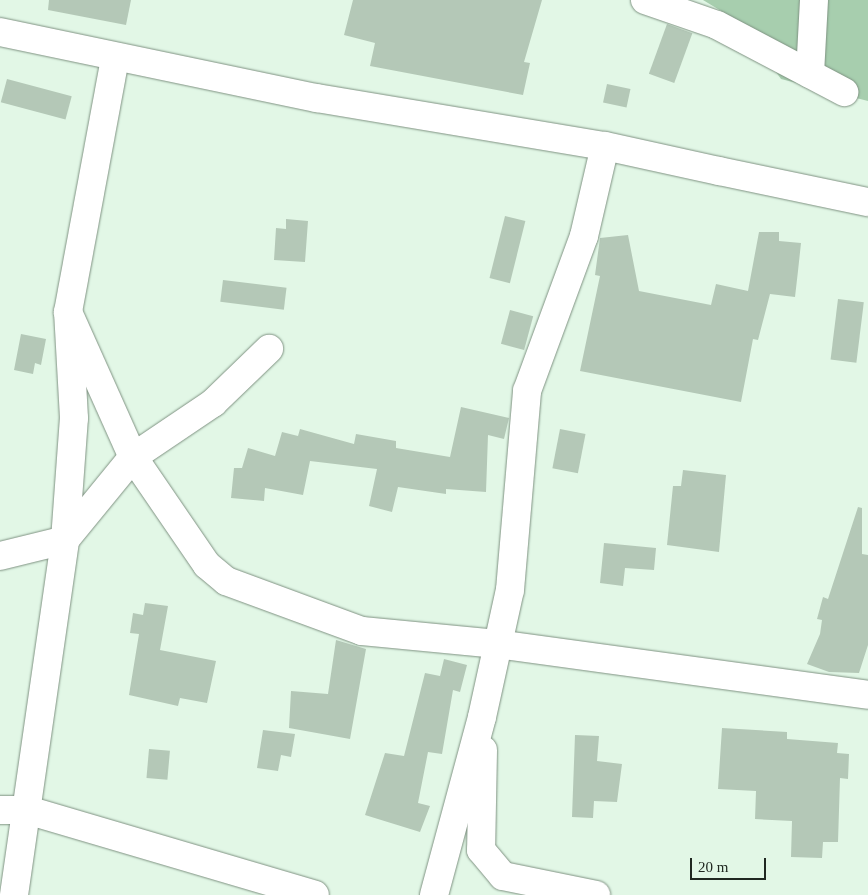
<!DOCTYPE html>
<html>
<head>
<meta charset="utf-8">
<style>
  body { margin:0 }
  #map { position:relative; width:868px; height:895px; overflow:hidden; background:#e2f7e6; font-family:"Times New Roman",serif }
  div>[style] { position:absolute }
  [style*='--x'] { left:calc(var(--x)*1px); top:calc(var(--y)*1px); width:calc(var(--w)*1px); rotate:calc(var(--a)*1deg) }
  .green>* { inset:0; background:#a7ceae }
  .building>* { inset:0; background:#b4c8b7; transform-origin:0 0 }
  .roads { filter:drop-shadow(0 0 1px #7f9282) drop-shadow(0 0 1px #7f9282) }
  .minor>* { height:28px; margin:-14px; padding:0 14px; transform-origin:14px; border-radius:14px; background:#fff }
  .tertiary>* { height:28px; margin:-14px; padding:0 14px; transform-origin:14px; border-radius:14px; background:#fff }
  span { translate:-50% -50%; white-space:nowrap; text-align:center; line-height:1.15; -webkit-text-stroke:4px #e2f7e6; paint-order:stroke }
  .scale { position:absolute; left:690px; top:858px; width:76px; height:22px; box-sizing:border-box; border:2px solid #202821; border-top:0; padding-left:6px; font-size:15px; line-height:18px; white-space:nowrap; color:#202821; -webkit-text-stroke:4px #e2f7e6; paint-order:stroke }
</style>
</head>
<body>
<div id="map">
  <div class="green">
    <i style="clip-path:polygon(703px 0,868px 0,868px 101px,781px 79px,741px 23px)"></i>
  </div>
  <div class="building">
    <i style="clip-path:polygon(49px 0,131px 0,126px 25px,48px 10px)"></i>
    <i style="clip-path:polygon(353px 0,542px 0,524px 62px,530px 63px,523px 95px,370px 66px,375px 43px,344px 35px)"></i>
    <i style="left:667px;top:24px;width:27px;height:53px;rotate:20deg"></i>
    <i style="left:7px;top:79px;width:67px;height:24px;rotate:15deg"></i>
    <i style="left:607px;top:84px;width:24px;height:19px;rotate:12deg"></i>
    <i style="left:505px;top:216px;width:21px;height:64px;rotate:14deg"></i>
    <i style="clip-path:polygon(286px 219px,308px 221px,305px 262px,274px 260px,276px 228px,286px 229px)"></i>
    <i style="clip-path:polygon(759px 232px,779px 232px,779px 241px,801px 243px,798px 271px,795px 297px,770px 294px,758px 340px,753px 339px,741px 402px,580px 371px,600px 276px,595px 275px,600px 238px,628px 235px,639px 291px,711px 305px,716px 284px,748px 291px)"></i>
    <i style="left:223px;top:280px;width:64px;height:22px;rotate:7deg"></i>
    <i style="left:838px;top:299px;width:26px;height:61px;rotate:7deg"></i>
    <i style="left:510px;top:310px;width:24px;height:35px;rotate:15deg"></i>
    <i style="clip-path:polygon(21px 334px,46px 339px,41px 365px,35px 363px,33px 374px,14px 370px)"></i>
    <i style="clip-path:polygon(461px 407px,509px 418px,504px 439px,488px 435px,486px 492px,446px 489px,446px 494px,398px 487px,392px 512px,369px 506px,377px 469px,310px 461px,303px 495px,265px 488px,264px 501px,231px 498px,234px 468px,242px 468px,248px 448px,275px 456px,282px 432px,298px 436px,300px 429px,354px 444px,356px 434px,396px 441px,396px 448px,450px 457px)"></i>
    <i style="left:560px;top:429px;width:26px;height:40px;rotate:11deg"></i>
    <i style="clip-path:polygon(683px 470px,726px 475px,719px 552px,667px 545px,673px 486px,681px 486px)"></i>
    <i style="clip-path:polygon(858px 507px,862px 508px,862px 554px,868px 555px,868px 645px,859px 673px,829px 672px,807px 664px,820px 634px,822px 620px,817px 619px,823px 597px,828px 599px)"></i>
    <i style="clip-path:polygon(604px 543px,656px 548px,654px 570px,625px 568px,623px 586px,600px 583px)"></i>
    <i style="clip-path:polygon(145px 603px,168px 606px,160px 650px,216px 661px,207px 703px,180px 698px,178px 706px,129px 695px,139px 634px,130px 633px,133px 613px,143px 615px)"></i>
    <i style="clip-path:polygon(336px 640px,366px 649px,350px 739px,289px 728px,291px 691px,328px 694px)"></i>
    <i style="clip-path:polygon(444px 659px,467px 665px,460px 692px,453px 690px,442px 754px,428px 752px,418px 803px,430px 806px,420px 832px,365px 815px,385px 753px,404px 756px,425px 673px,440px 676px)"></i>
    <i style="clip-path:polygon(722px 728px,787px 732px,787px 739px,838px 743px,837px 753px,849px 754px,848px 779px,840px 778px,838px 842px,823px 842px,822px 858px,791px 857px,792px 821px,755px 819px,756px 791px,718px 789px)"></i>
    <i style="clip-path:polygon(263px 730px,295px 734px,291px 757px,281px 755px,278px 771px,257px 768px)"></i>
    <i style="clip-path:polygon(575px 735px,599px 736px,597px 761px,622px 764px,617px 802px,594px 801px,593px 818px,572px 817px)"></i>
    <i style="left:149px;top:749px;width:21px;height:29px;rotate:5deg"></i>
  </div>
  <div class="roads">
    <div class="minor">
      <i style="--x:645;--y:0;--w:76;--a:19.1"></i>
      <i style="--x:717;--y:25;--w:144;--a:27.8"></i>
      <i style="--x:810;--y:74;--w:74;--a:-86.9"></i>
      <i style="--x:719;--y:171;--w:152;--a:11.8"></i>
      <i style="--x:68;--y:312;--w:159;--a:65.9"></i>
      <i style="--x:133;--y:457;--w:131;--a:55.6"></i>
      <i style="--x:207;--y:565;--w:25;--a:40"></i>
      <i style="--x:226;--y:581;--w:145;--a:20.2"></i>
      <i style="--x:362;--y:631;--w:136;--a:5.5"></i>
      <i style="--x:497;--y:644;--w:374;--a:7.8"></i>
      <i style="--x:0;--y:556;--w:67;--a:-13.8"></i>
      <i style="--x:65;--y:540;--w:107;--a:-50.7"></i>
      <i style="--x:133;--y:457;--w:97;--a:-34"></i>
      <i style="--x:213;--y:403;--w:78;--a:-44"></i>
      <i style="--x:483;--y:750;--w:100;--a:91.1"></i>
      <i style="--x:481;--y:850;--w:34;--a:50"></i>
      <i style="--x:503;--y:876;--w:95;--a:11.5"></i>
      <i style="--x:0;--y:810;--w:27;--a:0"></i>
      <i style="--x:27;--y:810;--w:300;--a:16.4"></i>
      <i style="--x:14;--y:895;--w:359;--a:-81.8"></i>
      <i style="--x:65;--y:540;--w:122;--a:-85.8"></i>
      <i style="--x:74;--y:418;--w:106;--a:-93.2"></i>
      <i style="--x:68;--y:312;--w:257;--a:-79.5"></i>
      <i style="--x:434;--y:895;--w:184;--a:-74.9"></i>
      <i style="--x:482;--y:717;--w:130;--a:-77.6"></i>
      <i style="--x:510;--y:590;--w:200;--a:-85.1"></i>
      <i style="--x:527;--y:391;--w:165;--a:-69.8"></i>
      <i style="--x:584;--y:236;--w:92;--a:-76.9"></i>
    </div>
    <div class="tertiary">
      <i style="--x:0;--y:32;--w:324;--a:11.8"></i>
      <i style="--x:317;--y:98;--w:292;--a:9.5"></i>
      <i style="--x:605;--y:146;--w:117;--a:12.4"></i>
    </div>
  </div>
  <div class="scale">20 m</div>
</div>
</body>
</html>
